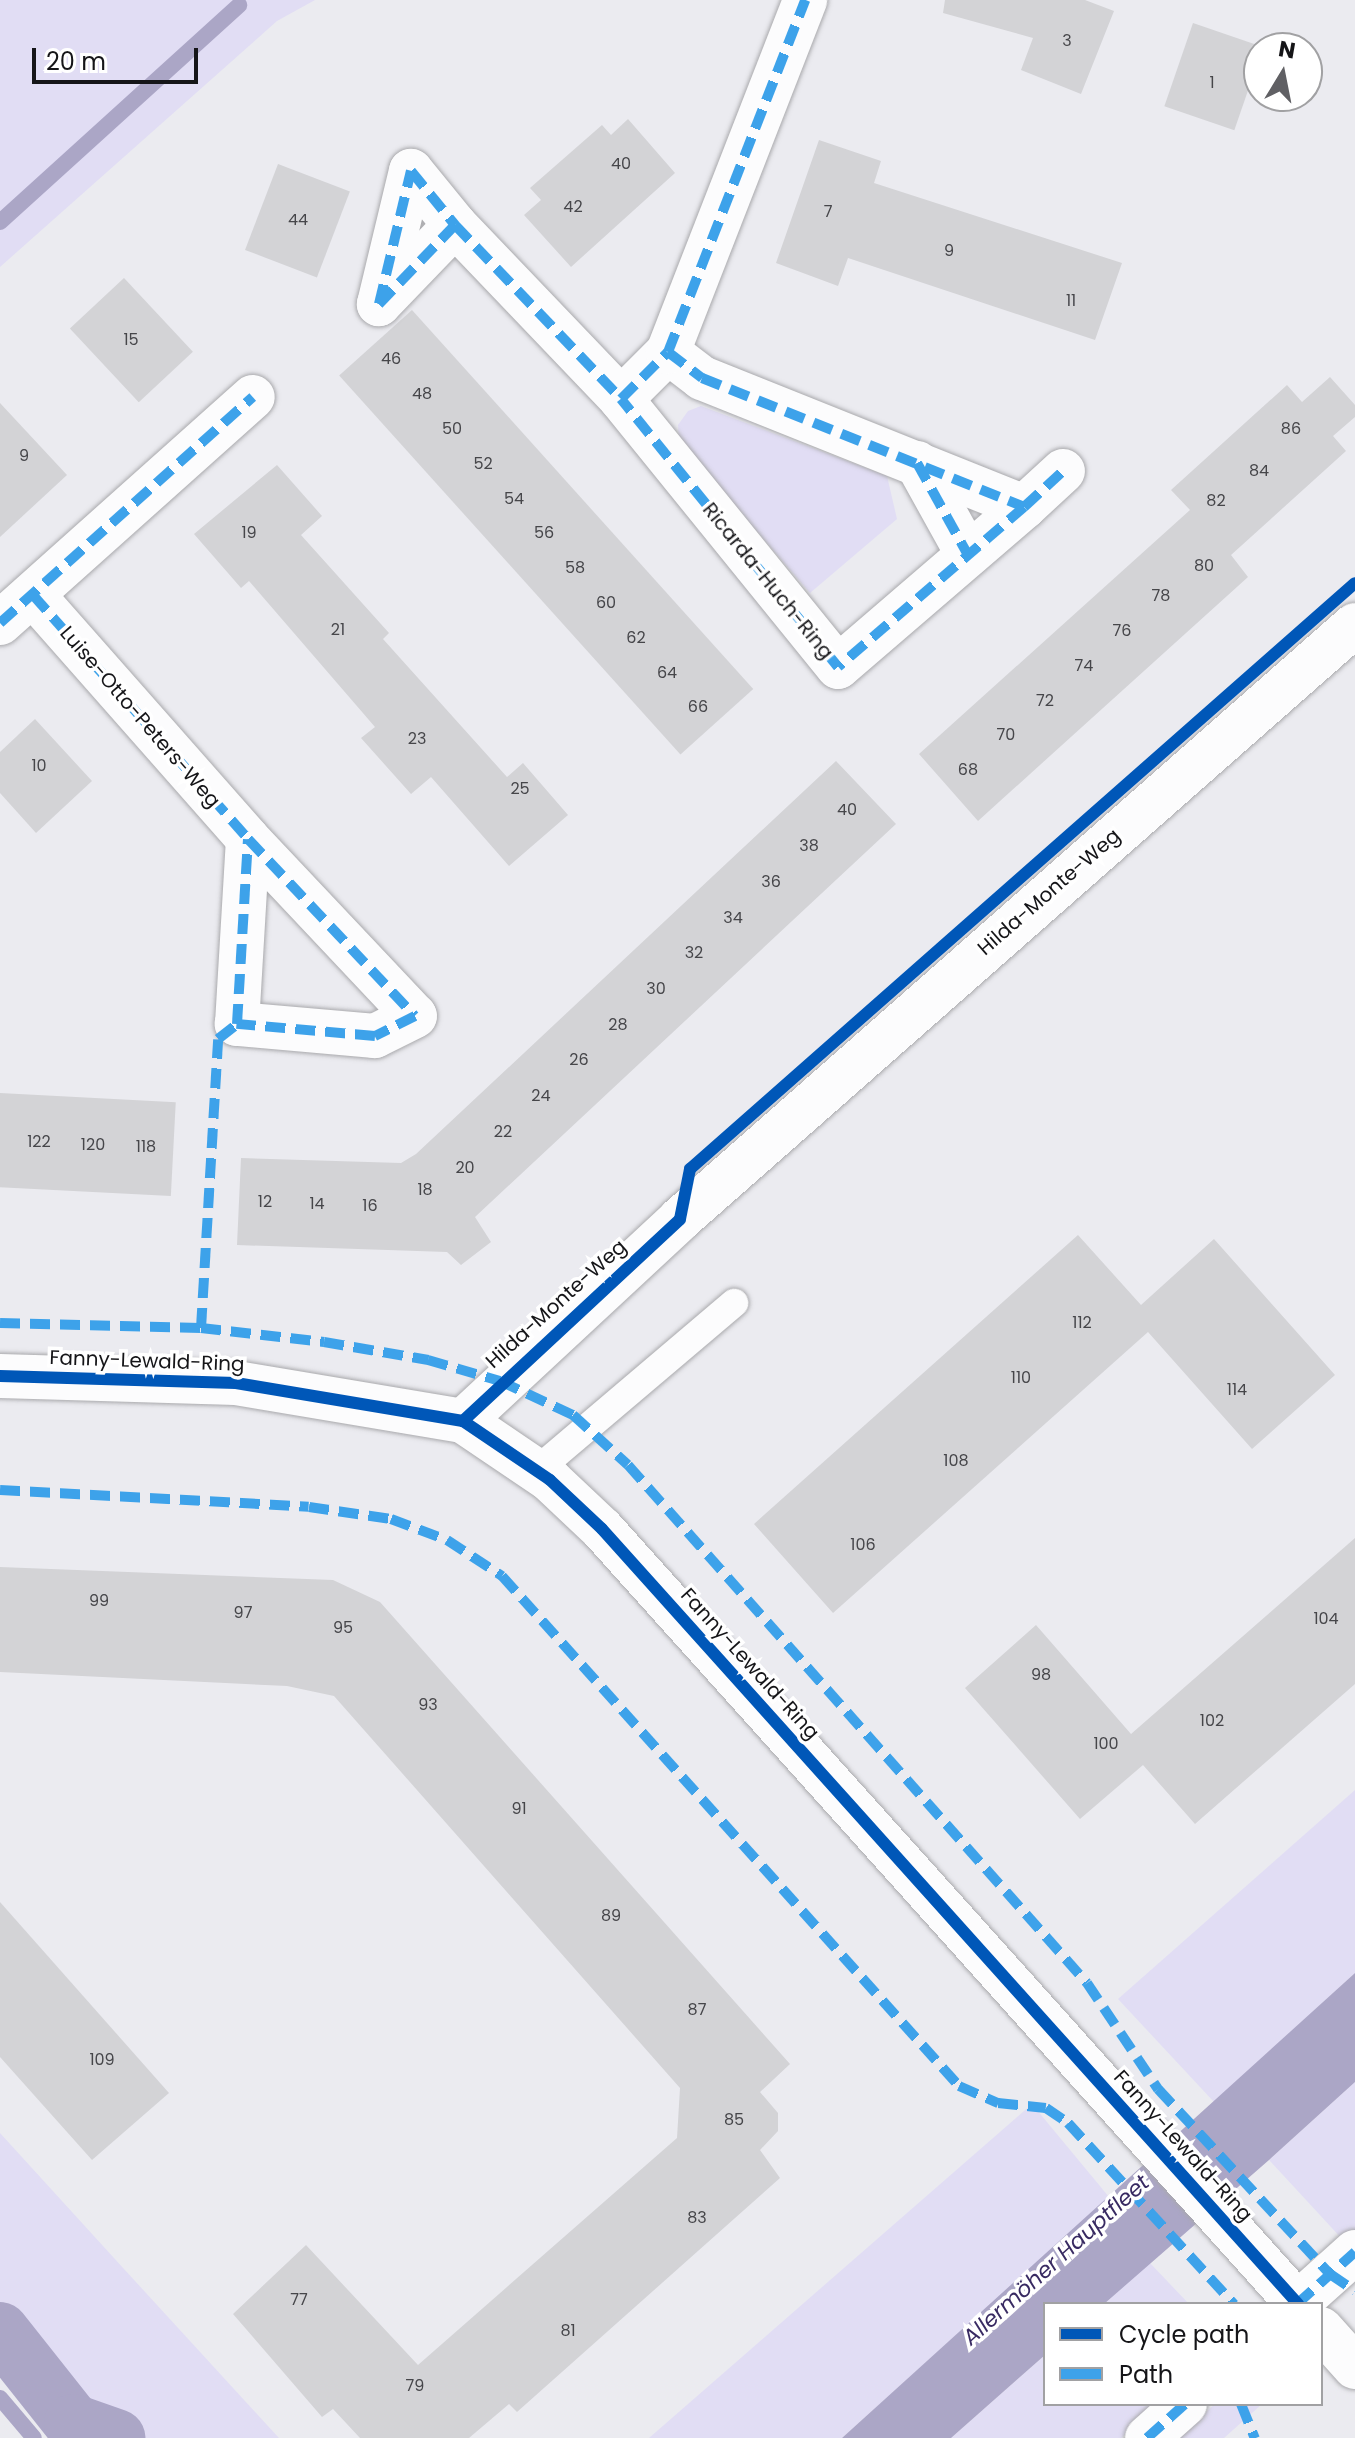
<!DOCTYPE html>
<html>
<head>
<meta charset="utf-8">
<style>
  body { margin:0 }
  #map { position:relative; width:1355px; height:2438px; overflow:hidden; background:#ebebf0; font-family:Poppins,sans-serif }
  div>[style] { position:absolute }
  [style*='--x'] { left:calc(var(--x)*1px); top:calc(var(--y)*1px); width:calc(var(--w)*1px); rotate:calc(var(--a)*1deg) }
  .green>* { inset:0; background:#e1ddf4 }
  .water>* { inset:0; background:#aba6c6 }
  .stream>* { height:16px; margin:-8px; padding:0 8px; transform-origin:8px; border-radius:8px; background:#aba6c6 }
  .canal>* { height:58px; margin:-29px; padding:0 29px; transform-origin:29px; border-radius:29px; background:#aba6c6 }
  .building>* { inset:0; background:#d3d3d6; transform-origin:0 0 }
  .roads { filter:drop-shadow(0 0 2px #a9a9ac) drop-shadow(0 0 2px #a9a9ac) }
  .lane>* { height:28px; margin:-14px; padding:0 14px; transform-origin:14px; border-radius:14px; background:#fcfcfd }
  .street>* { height:44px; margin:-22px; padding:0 22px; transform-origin:22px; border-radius:22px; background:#fcfcfd }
  .quiet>* { height:10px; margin-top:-5px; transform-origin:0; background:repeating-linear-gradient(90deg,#3da2ea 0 20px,transparent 0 30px) }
  .cycleway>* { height:12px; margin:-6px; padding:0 6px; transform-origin:6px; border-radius:6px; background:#0057b8 }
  span { translate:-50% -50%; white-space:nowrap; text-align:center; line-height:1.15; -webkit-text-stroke:7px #fff; paint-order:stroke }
  .number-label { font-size:16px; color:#46464a }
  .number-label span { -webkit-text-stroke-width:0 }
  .street-label { font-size:20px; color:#151518 }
  .water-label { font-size:22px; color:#382a62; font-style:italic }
  .legend { position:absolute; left:1043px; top:2302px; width:280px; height:104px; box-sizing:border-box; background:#fff; border:2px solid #a1a1a3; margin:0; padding:10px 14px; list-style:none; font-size:24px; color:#151518 }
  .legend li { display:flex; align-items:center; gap:16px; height:40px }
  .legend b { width:40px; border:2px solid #a1a1a3 }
  .north { position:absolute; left:1243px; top:32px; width:80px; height:80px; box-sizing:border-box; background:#fff; border:2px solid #a1a1a3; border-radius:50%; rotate:10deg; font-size:22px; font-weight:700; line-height:32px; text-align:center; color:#151518 }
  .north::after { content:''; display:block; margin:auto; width:28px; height:36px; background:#606064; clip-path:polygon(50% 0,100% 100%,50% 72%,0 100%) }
  .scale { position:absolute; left:32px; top:48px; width:166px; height:36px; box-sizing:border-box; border:4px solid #151518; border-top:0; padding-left:10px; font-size:24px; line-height:28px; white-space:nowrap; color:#151518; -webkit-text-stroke:6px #fff; paint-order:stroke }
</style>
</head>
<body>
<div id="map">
  <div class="green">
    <i style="clip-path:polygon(0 0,315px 0,277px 21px,0 267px)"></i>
    <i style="clip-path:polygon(701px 406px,887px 476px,897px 519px,810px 593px,679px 441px,678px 425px,688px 411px)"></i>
    <i style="clip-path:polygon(1355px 1790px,1355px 1973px,1214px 2102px,1118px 1999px)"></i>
    <i style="clip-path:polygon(1355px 2082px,1355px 2253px,1269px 2160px)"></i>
    <i style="clip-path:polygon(1032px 2104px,1109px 2197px,842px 2438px,649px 2438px)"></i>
    <i style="clip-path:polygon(0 2133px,124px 2269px,279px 2438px,116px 2438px,73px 2423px,0 2331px)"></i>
    <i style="clip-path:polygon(1150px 2263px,1189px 2304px,1104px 2304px)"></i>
    <i style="clip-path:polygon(1045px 2355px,1045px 2404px,1159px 2404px,1121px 2438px,951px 2438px)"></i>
    <i style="clip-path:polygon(1215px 2404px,1262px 2404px,1224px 2438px,1176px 2438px)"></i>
  </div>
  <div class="water">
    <i style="clip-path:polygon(1355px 1973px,1355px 2082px,1269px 2160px,1104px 2304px,1045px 2304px,1045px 2355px,951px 2438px,842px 2438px)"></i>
  </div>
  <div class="stream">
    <i style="--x:0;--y:222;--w:323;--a:-42.2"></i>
    <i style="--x:0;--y:2398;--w:52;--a:49.6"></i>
  </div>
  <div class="canal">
    <i style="--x:0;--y:2331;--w:117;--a:51.6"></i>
    <i style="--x:73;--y:2423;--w:46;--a:19.2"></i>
  </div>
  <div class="building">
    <i style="clip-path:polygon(945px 0,1085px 0,1114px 11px,1081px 94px,1021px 70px,1033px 38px,943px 13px)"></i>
    <i style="left:1193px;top:23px;width:74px;height:88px;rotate:19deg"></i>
    <i style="clip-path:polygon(628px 119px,675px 173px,571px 267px,524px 215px,541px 200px,530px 188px,602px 125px,611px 135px)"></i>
    <i style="clip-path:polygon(819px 140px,881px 161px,874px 183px,1122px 263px,1095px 340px,848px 258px,838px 286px,776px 263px)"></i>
    <i style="left:278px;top:164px;width:77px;height:92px;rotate:21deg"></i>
    <i style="left:124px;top:278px;width:101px;height:74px;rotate:47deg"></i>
    <i style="left:412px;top:310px;width:510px;height:98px;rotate:48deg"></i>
    <i style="clip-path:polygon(1330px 377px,1355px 405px,1355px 417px,1333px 436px,1346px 451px,1231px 555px,1248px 577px,978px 821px,919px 754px,1190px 510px,1171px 490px,1287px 385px,1302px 402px)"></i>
    <i style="clip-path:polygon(0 403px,67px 475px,0 537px)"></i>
    <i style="clip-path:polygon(277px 465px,322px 516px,301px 535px,389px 633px,383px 639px,507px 777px,523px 763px,568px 815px,509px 866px,431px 777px,411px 794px,361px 738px,375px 727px,249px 581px,241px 588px,194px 534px)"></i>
    <i style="clip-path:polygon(35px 719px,92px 781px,36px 833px,0 793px,0 752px)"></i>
    <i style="clip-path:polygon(836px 761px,896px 824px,475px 1217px,491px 1242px,461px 1265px,447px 1252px,237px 1245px,241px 1158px,401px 1163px,416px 1154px)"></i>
    <i style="left:0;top:1093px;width:176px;height:94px;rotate:3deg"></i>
    <i style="clip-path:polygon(1078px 1235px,1141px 1305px,1214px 1239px,1335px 1375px,1252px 1449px,1148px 1332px,833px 1613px,754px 1524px)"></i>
    <i style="clip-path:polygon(1355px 1538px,1355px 1684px,1195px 1824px,1143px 1765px,1080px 1819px,965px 1688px,1036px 1625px,1131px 1734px)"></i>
    <i style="clip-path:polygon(0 1567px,333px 1580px,380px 1602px,790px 2064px,760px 2092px,778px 2113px,778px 2131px,760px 2150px,780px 2178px,517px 2412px,509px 2404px,469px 2438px,360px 2438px,333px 2409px,322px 2417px,233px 2314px,306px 2245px,418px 2365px,677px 2138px,680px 2088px,334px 1696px,287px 1686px,0 1672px)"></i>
    <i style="clip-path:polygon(0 1902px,169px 2093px,92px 2160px,0 2057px)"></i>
  </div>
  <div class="roads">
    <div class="lane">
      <i style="--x:536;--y:1471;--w:260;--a:-40.3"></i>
    </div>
    <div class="street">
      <i style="--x:455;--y:225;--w:110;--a:133.9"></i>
      <i style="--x:379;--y:304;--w:137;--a:-76.5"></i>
      <i style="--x:411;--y:171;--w:70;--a:50.8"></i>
      <i style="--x:455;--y:225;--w:240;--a:46.3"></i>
      <i style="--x:668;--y:352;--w:43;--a:37.4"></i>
      <i style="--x:702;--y:378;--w:347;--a:21.8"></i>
      <i style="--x:1024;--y:507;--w:245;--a:139.3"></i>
      <i style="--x:838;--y:667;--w:345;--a:-129"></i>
      <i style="--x:621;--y:399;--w:66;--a:-45"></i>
      <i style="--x:668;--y:352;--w:378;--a:-68.7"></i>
      <i style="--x:917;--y:463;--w:105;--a:61"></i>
      <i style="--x:1024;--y:507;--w:53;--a:-42.7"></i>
      <i style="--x:33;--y:595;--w:325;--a:48.6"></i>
      <i style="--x:248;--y:839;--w:243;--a:46.7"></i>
      <i style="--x:415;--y:1016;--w:45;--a:153.4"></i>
      <i style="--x:375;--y:1036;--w:139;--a:-175"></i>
      <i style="--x:237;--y:1024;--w:185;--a:-86.6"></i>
      <i style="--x:0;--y:623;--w:339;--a:-41.8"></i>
      <i style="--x:0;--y:1376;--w:236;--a:1.7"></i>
      <i style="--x:236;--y:1383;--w:230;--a:9.5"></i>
      <i style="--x:463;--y:1421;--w:105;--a:34.1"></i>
      <i style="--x:550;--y:1480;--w:71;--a:43.3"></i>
      <i style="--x:602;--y:1529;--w:1042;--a:48.07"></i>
      <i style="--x:463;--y:1421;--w:296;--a:-42.9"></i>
      <i style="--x:680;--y:1219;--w:899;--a:-41.35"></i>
      <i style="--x:1297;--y:2304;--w:78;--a:-41.9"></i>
      <i style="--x:1321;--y:2329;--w:51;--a:48.2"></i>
      <i style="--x:1147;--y:2438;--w:51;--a:-41.8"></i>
    </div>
  </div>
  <div class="quiet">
    <i style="--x:455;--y:225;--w:110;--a:133.9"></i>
    <i style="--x:379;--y:304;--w:137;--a:-76.5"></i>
    <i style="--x:411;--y:171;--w:70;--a:50.8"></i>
    <i style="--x:455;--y:225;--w:240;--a:46.3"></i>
    <i style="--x:668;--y:352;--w:43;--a:37.4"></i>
    <i style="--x:702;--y:378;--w:347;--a:21.8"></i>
    <i style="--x:1024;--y:507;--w:245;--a:139.3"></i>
    <i style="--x:838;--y:667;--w:345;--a:-129"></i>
    <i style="--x:621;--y:399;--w:66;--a:-45"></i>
    <i style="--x:668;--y:352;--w:378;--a:-68.7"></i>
    <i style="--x:917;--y:463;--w:105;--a:61"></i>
    <i style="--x:1024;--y:507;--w:53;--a:-42.7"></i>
    <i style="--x:33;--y:595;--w:325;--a:48.6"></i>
    <i style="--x:248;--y:839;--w:243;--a:46.7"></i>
    <i style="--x:415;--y:1016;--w:45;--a:153.4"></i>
    <i style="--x:375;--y:1036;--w:139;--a:-175"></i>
    <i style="--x:237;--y:1024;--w:185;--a:-86.6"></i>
    <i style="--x:0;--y:623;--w:339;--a:-41.8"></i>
    <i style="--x:0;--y:1323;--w:201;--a:1.4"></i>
    <i style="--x:201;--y:1328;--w:124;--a:6.5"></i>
    <i style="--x:324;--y:1342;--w:106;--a:9.8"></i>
    <i style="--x:428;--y:1360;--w:75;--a:16.3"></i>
    <i style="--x:500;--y:1381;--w:81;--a:25"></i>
    <i style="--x:573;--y:1415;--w:74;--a:42.3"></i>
    <i style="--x:628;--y:1465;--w:692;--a:48.46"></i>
    <i style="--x:1087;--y:1983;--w:128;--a:56.2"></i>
    <i style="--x:1158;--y:2089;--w:253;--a:47.1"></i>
    <i style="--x:1330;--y:2274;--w:30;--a:34"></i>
    <i style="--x:201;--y:1328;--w:289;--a:-86.6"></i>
    <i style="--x:218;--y:1039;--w:24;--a:-38"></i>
    <i style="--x:0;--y:1490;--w:309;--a:3.1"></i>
    <i style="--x:309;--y:1507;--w:83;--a:8.3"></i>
    <i style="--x:391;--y:1519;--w:60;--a:20.6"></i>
    <i style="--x:447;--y:1540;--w:66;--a:33.2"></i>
    <i style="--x:502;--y:1576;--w:685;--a:48.14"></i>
    <i style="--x:959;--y:2086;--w:43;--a:23.6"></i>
    <i style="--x:998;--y:2103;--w:48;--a:5.9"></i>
    <i style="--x:1046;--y:2108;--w:27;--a:34"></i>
    <i style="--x:1068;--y:2123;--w:246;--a:47.5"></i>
    <i style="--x:1297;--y:2304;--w:78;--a:-41.9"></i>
    <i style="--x:1241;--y:2404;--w:37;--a:68"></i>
    <i style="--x:1147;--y:2438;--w:51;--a:-41.8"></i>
  </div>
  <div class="cycleway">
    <i style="--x:0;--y:1376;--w:236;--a:1.7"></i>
    <i style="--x:236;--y:1383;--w:230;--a:9.5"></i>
    <i style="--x:463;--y:1421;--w:105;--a:34.1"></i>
    <i style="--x:550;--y:1480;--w:71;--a:43.3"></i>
    <i style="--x:602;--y:1529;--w:1042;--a:48.07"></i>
    <i style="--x:463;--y:1421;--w:296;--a:-42.9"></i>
    <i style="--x:680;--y:1219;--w:51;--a:-78.7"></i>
    <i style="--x:690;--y:1169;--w:886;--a:-41.39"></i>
  </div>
  <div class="number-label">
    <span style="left:1067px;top:41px">3</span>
    <span style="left:1212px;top:83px">1</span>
    <span style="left:621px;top:164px">40</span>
    <span style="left:573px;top:207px">42</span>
    <span style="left:828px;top:212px">7</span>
    <span style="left:298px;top:220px">44</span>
    <span style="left:949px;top:251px">9</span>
    <span style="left:1071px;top:301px">11</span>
    <span style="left:131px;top:340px">15</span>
    <span style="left:391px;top:359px">46</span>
    <span style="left:422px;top:394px">48</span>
    <span style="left:452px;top:429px">50</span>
    <span style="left:1291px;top:429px">86</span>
    <span style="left:24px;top:456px">9</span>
    <span style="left:483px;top:464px">52</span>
    <span style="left:1259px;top:471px">84</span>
    <span style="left:514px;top:499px">54</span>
    <span style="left:1216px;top:501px">82</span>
    <span style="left:249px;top:533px">19</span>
    <span style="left:544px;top:533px">56</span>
    <span style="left:1204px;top:566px">80</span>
    <span style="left:575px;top:568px">58</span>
    <span style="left:1161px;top:596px">78</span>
    <span style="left:606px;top:603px">60</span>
    <span style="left:338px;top:630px">21</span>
    <span style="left:1122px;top:631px">76</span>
    <span style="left:636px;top:638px">62</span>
    <span style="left:1084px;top:666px">74</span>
    <span style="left:667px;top:673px">64</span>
    <span style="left:1045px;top:701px">72</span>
    <span style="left:698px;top:707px">66</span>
    <span style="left:1006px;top:735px">70</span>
    <span style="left:417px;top:739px">23</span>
    <span style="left:39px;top:766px">10</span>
    <span style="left:968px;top:770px">68</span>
    <span style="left:520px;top:789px">25</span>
    <span style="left:847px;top:810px">40</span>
    <span style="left:809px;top:846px">38</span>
    <span style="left:771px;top:882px">36</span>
    <span style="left:733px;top:918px">34</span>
    <span style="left:694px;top:953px">32</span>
    <span style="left:656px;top:989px">30</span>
    <span style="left:618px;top:1025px">28</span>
    <span style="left:579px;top:1060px">26</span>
    <span style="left:541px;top:1096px">24</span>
    <span style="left:503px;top:1132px">22</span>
    <span style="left:39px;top:1142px">122</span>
    <span style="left:93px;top:1145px">120</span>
    <span style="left:146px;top:1147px">118</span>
    <span style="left:465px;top:1168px">20</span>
    <span style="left:425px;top:1190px">18</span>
    <span style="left:265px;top:1202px">12</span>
    <span style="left:317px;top:1204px">14</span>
    <span style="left:370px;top:1206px">16</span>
    <span style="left:1082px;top:1323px">112</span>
    <span style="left:1021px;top:1378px">110</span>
    <span style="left:1237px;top:1390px">114</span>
    <span style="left:956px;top:1461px">108</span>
    <span style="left:863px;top:1545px">106</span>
    <span style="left:99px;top:1601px">99</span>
    <span style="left:243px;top:1613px">97</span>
    <span style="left:1326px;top:1619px">104</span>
    <span style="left:343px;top:1628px">95</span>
    <span style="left:1041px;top:1675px">98</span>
    <span style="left:428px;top:1705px">93</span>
    <span style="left:1212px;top:1721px">102</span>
    <span style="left:1106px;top:1744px">100</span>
    <span style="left:519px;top:1809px">91</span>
    <span style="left:611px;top:1916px">89</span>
    <span style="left:697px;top:2010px">87</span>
    <span style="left:102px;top:2060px">109</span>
    <span style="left:734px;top:2120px">85</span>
    <span style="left:697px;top:2218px">83</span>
    <span style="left:299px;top:2300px">77</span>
    <span style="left:568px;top:2331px">81</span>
    <span style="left:415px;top:2386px">79</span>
  </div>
  <div class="street-label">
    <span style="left:768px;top:581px;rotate:51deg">Ricarda-Huch-Ring</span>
    <span style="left:140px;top:717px;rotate:49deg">Luise-Otto-Peters-Weg</span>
    <span style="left:1049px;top:892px;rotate:-41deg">Hilda-Monte-Weg</span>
    <span style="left:556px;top:1304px;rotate:-42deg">Hilda-Monte-Weg</span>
    <span style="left:147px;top:1361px;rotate:2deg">Fanny-Lewald-Ring</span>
    <span style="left:750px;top:1664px;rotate:48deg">Fanny-Lewald-Ring</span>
    <span style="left:1183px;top:2146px;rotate:48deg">Fanny-Lewald-Ring</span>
  </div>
  <div class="water-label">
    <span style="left:1056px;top:2260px;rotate:-42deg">Allermöher Hauptfleet</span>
  </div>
  <ul class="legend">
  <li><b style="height:10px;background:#0057b8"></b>Cycle path</li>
  <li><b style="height:10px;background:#3da2ea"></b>Path</li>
  </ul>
  <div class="north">N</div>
  <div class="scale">20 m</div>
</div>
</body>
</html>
